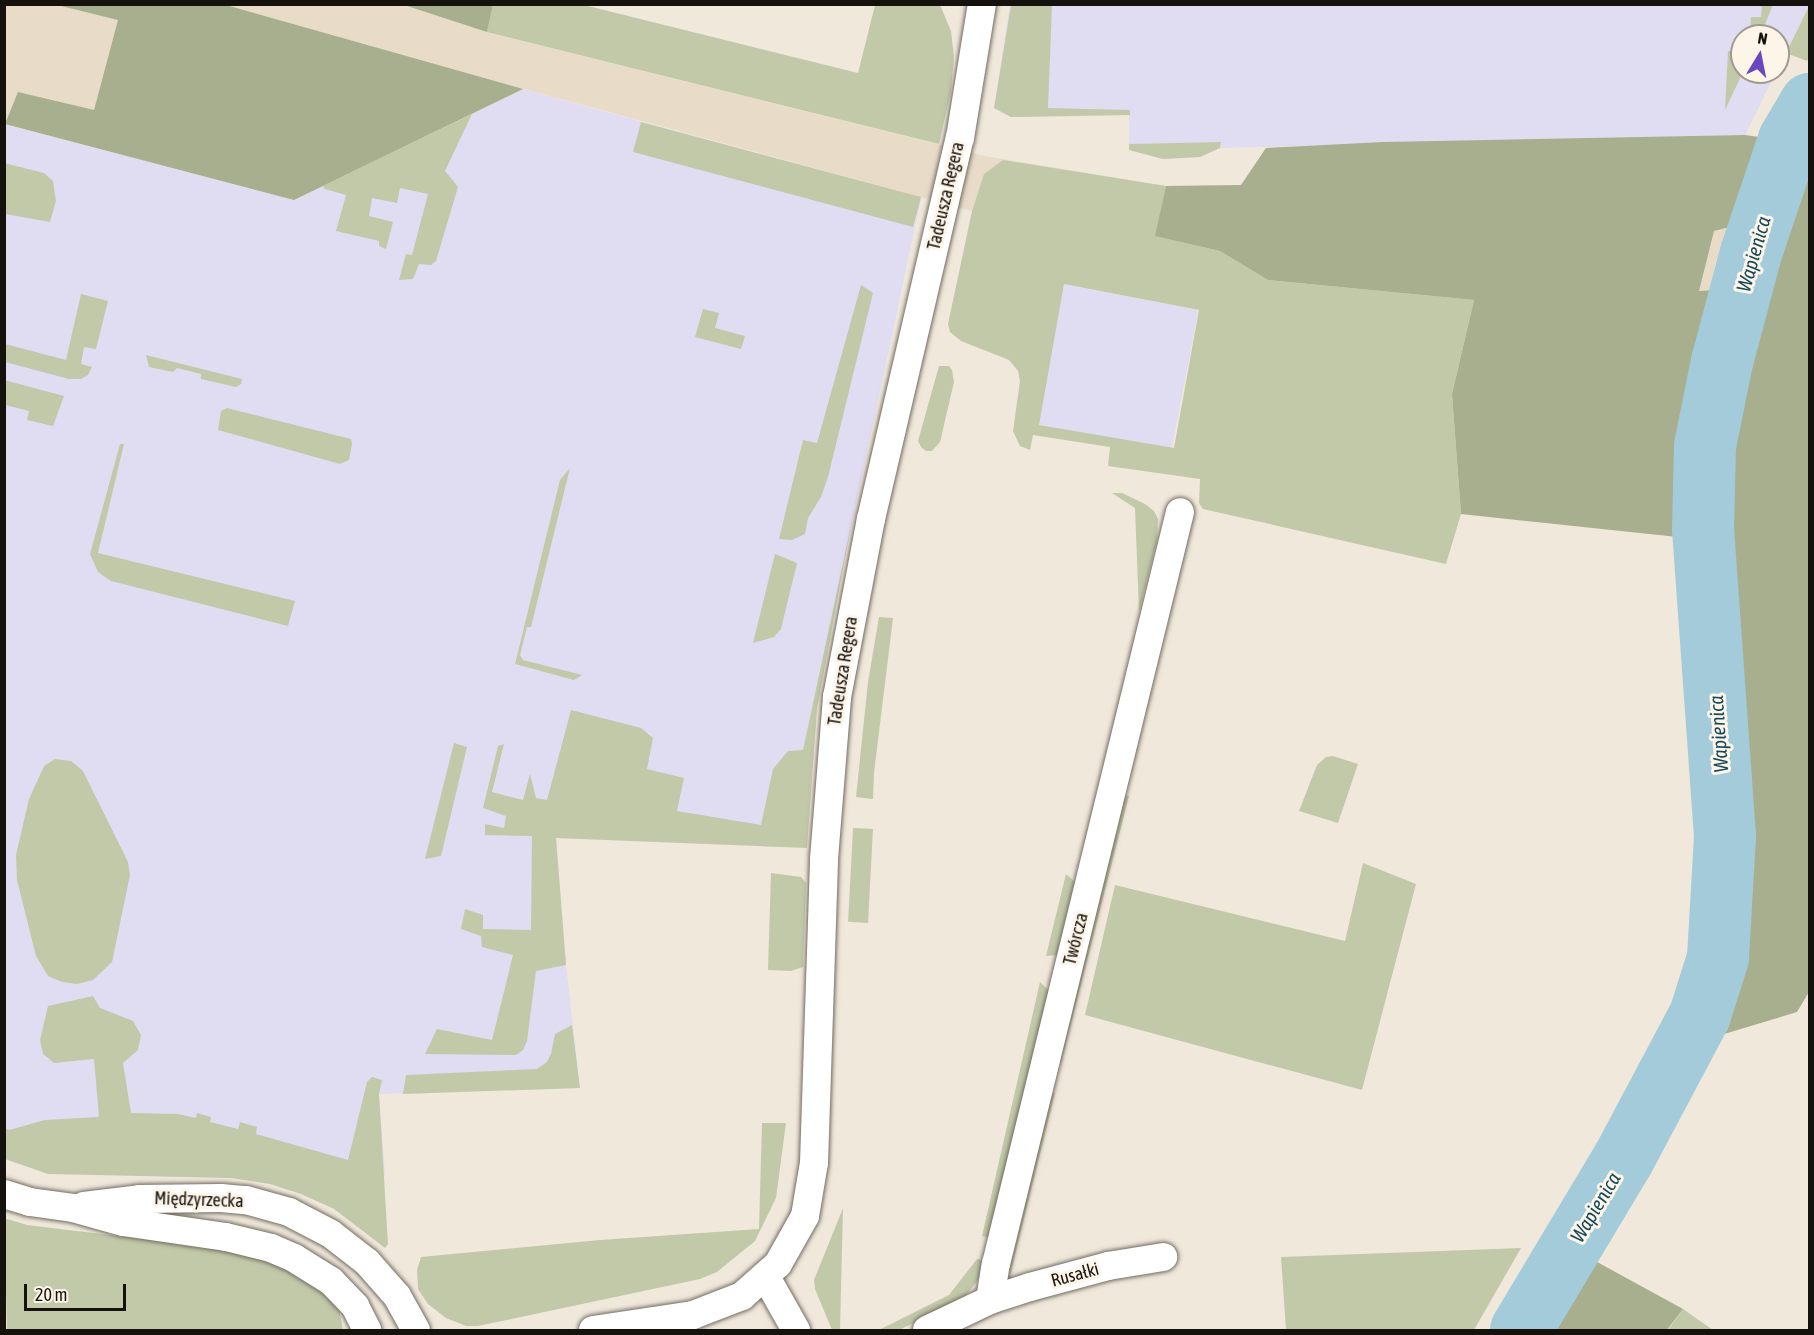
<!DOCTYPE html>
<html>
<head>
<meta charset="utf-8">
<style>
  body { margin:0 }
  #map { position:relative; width:1814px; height:1335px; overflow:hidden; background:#f0e8db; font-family:"Asap Condensed",sans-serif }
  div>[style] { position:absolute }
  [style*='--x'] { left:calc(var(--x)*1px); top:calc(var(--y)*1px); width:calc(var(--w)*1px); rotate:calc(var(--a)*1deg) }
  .industrial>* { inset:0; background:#e0dcf2; transform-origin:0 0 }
  .built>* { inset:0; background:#e8dcc9 }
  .green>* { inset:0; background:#c2c9a9; transform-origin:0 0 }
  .forest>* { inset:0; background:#a8af8e }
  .river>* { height:62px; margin:-31px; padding:0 31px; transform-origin:31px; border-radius:31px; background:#a3cbd9 }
  .roads { filter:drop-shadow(0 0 2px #736c61) drop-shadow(0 0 2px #736c61) }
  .street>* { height:28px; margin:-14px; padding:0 14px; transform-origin:14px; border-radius:14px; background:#fff }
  span { translate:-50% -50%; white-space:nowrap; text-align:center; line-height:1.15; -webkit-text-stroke:6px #fef5e9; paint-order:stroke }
  .street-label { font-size:18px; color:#15120e }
  .water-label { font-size:20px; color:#144a5a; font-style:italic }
  .frame { position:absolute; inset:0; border:6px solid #15120e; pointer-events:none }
  .north { position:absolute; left:1730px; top:24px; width:60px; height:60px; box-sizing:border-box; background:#fef5e9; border:2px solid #a19a91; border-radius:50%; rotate:10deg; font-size:16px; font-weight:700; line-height:24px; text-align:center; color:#15120e }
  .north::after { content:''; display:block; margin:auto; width:21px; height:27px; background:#6a46bf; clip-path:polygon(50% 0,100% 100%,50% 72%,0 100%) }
  .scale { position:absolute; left:24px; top:1284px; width:102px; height:27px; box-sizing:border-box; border:3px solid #15120e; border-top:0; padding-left:8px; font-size:18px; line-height:21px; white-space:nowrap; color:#15120e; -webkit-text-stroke:4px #fef5e9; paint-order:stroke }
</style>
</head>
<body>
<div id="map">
  <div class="industrial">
    <i style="clip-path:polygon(1010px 5px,1809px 5px,1778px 69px,1778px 36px,1742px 36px,1742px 72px,1776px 72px,1745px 135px,1220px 148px,1200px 157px,1163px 159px,1129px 150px,1129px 115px,1011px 117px,994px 108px)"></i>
    <i style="clip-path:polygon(523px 89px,921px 199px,783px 847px,556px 838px,566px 965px,580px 1088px,379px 1094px,385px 1175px,45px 1120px,9px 1130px,5px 1128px,4px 124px,294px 200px)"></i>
    <i style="left:1064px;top:284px;width:137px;height:143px;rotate:11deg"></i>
  </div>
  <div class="built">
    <i style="clip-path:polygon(4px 5px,404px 5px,487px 32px,985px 156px,1166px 186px,1241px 185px,1266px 148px,1551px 138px,1715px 231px,1809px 207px,1809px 294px,1718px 290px,1631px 296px,1268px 280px,1220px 251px,977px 198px,972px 211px,524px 89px,294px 200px,5px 124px)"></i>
  </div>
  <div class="green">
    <i style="clip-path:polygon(493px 5px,584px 5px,858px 73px,875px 5px,940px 5px,951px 31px,954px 57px,951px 91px,939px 144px,487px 32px)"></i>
    <i style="clip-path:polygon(1011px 5px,1052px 5px,1048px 108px,1130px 110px,1130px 115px,1011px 117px,994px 108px)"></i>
    <i style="clip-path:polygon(1762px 5px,1773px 5px,1760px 36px,1750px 36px,1751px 17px,1761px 17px)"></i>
    <i style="clip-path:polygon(1809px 6px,1810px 56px,1807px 61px,1786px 53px)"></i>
    <i style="clip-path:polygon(1728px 51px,1742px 52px,1743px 72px,1725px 110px)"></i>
    <i style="clip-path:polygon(472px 114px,445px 171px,458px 187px,436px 261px,431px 265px,419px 264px,413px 279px,399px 280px,406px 254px,412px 255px,428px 194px,400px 188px,397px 203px,372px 198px,369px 216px,393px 222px,386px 249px,379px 246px,379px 241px,336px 231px,346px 195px,325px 189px,323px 186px)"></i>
    <i style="left:641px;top:122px;width:290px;height:31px;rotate:15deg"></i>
    <i style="clip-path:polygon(1221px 142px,1220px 148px,1200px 157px,1163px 159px,1129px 150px,1129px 144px)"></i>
    <i style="clip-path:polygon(evenodd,1003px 160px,1166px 186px,1156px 236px,1220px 251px,1268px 280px,1474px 300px,1452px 394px,1461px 514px,1446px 564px,1203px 509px,1199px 503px,1200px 479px,1108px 466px,1110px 447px,1033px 435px,1030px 450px,1020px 446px,1013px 431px,1020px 381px,1018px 371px,1009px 360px,961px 341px,950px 332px,948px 324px,972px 211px,984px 174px,1003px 160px,1064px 284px,1199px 310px,1174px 448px,1039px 425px,1064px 284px)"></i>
    <i style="clip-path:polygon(4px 163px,44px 173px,53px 181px,56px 201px,50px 222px,5px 214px)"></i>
    <i style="clip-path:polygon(861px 285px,873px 293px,828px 477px,821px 497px,808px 518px,805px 534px,792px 540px,779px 539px,803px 440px,817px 443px)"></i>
    <i style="clip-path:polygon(81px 294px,108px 301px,96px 349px,84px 347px,81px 364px,92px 367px,88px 375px,81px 379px,69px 379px,5px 362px,5px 344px,66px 360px)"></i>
    <i style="clip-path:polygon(703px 309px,719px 313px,715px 328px,745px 336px,741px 349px,695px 337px)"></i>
    <i style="clip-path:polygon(146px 355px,242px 379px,241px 384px,236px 387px,201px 379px,201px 374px,177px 368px,173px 372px,149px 367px)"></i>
    <i style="clip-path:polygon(939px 366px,949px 366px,952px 370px,954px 382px,940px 442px,932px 451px,926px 451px,921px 447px,918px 441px)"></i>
    <i style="clip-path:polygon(4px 380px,64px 396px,53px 426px,27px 420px,29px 411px,5px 405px)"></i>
    <i style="clip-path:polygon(227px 408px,351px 439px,352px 444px,349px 460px,340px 464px,218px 430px,221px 411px)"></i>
    <i style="clip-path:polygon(120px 444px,124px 444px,98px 553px,295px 601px,288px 626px,111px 581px,98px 572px,90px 554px)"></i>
    <i style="clip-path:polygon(570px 468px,531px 627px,527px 627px,520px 655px,523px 660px,582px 675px,574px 680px,515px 664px,560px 480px)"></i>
    <i style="clip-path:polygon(1112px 493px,1122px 493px,1145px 504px,1154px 511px,1158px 519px,1157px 540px,1139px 611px,1135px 508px)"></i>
    <i style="clip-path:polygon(852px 521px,817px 709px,807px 848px,556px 838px,566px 965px,536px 971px,527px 1041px,523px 1050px,516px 1055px,425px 1054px,437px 1029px,492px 1040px,513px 955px,482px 947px,481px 936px,461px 929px,465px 909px,483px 915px,483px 929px,531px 930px,532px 836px,485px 835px,485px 824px,504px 828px,506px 816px,483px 808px,498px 746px,504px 744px,492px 792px,523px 800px,530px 774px,536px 798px,547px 800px,571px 710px,641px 728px,653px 738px,647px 769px,684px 778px,677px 811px,761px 825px,773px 769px,788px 751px,803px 750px)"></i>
    <i style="clip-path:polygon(775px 554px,797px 563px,781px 629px,774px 637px,753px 643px)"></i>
    <i style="clip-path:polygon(879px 617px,893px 618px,874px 773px,873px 799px,856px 797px,868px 682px)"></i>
    <i style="clip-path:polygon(454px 743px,467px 747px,441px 856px,425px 859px)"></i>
    <i style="clip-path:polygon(1333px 756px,1358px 764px,1338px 823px,1299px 811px,1317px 765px,1326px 757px)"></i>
    <i style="clip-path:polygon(55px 759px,71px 761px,83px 771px,128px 862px,130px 875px,112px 962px,93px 980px,77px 984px,62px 982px,48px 976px,36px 956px,17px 880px,16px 855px,29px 799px,44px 766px)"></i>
    <i style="clip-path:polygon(1122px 795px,1129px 796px,1061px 1063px,1056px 1060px)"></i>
    <i style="left:853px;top:828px;width:20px;height:94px;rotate:3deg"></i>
    <i style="clip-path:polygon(1363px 863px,1416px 884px,1362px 1090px,1085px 1015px,1115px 885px,1345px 941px)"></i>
    <i style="clip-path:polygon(771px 873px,801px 877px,806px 883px,803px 967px,791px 971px,768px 970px)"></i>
    <i style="clip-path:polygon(1066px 874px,1076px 883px,1059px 955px,1046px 956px)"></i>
    <i style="clip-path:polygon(1040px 982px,1049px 991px,990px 1238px,982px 1236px)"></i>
    <i style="clip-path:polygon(93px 996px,100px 1008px,133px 1021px,141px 1035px,138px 1050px,123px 1063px,131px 1113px,178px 1114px,196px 1118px,197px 1113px,211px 1117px,210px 1122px,238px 1129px,240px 1122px,257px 1127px,256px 1134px,348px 1160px,367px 1082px,372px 1077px,382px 1080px,379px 1094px,388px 1244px,385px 1248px,334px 1209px,301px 1194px,270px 1184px,231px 1178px,48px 1174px,5px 1159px,5px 1128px,9px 1130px,45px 1120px,99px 1117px,94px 1059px,54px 1063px,43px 1054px,40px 1040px,48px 1006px)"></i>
    <i style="clip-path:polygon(572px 1025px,580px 1088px,403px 1094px,406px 1075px,537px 1069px,547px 1062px,551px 1054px,555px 1034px)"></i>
    <i style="clip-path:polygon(1055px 1093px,1010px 1275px,1008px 1267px,1045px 1099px)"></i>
    <i style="clip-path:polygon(762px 1123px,786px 1123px,776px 1198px,755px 1241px,717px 1272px,700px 1279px,478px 1326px,466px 1326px,446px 1318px,428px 1304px,418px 1289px,417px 1270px,421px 1257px,600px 1240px,759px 1229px)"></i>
    <i style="clip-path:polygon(843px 1208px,840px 1330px,832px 1330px,815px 1289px,814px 1280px)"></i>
    <i style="clip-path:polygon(4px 1218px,27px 1225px,209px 1247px,263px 1257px,311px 1281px,339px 1309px,343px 1330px,7px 1330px)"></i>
    <i style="clip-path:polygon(1521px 1248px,1474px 1330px,1286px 1330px,1281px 1257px)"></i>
    <i style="clip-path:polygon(977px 1259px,986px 1261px,981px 1276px,967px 1294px,955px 1303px,899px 1330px,879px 1330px,949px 1295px)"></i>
    <i style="clip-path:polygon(1683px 1309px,1713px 1330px,1668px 1330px)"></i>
  </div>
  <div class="forest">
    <i style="clip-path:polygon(57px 5px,226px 5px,523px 89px,294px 200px,5px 124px,18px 92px,94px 110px,118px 20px)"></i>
    <i style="clip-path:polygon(404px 5px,493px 5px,487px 32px)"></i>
    <i style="clip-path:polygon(1745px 135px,1766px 138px,1730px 227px,1714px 231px,1699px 291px,1718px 290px,1680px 445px,1687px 538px,1461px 514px,1452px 394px,1474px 300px,1268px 280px,1220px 251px,1155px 236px,1166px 186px,1241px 185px,1266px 148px,1383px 142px)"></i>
    <i style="clip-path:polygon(1809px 158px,1809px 992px,1797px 1012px,1701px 1041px,1732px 953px,1741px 821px,1736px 680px,1723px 562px,1722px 466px,1726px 412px,1744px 327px,1776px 233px)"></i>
    <i style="clip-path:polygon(1588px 1257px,1683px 1309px,1667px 1330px,1543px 1330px)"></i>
  </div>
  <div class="river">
    <i style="--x:1521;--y:1330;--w:200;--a:-59.1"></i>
    <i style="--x:1624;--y:1158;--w:162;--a:-62"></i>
    <i style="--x:1700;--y:1015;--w:60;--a:-72.5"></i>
    <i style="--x:1718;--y:958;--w:122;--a:-86.7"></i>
    <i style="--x:1725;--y:836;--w:308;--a:-94.1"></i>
    <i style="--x:1703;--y:529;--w:83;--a:-88.6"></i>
    <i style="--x:1705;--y:446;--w:86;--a:-78.6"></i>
    <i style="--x:1722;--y:362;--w:113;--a:-75.1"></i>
    <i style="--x:1751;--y:253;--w:119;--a:-71.4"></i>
    <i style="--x:1789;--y:140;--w:42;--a:-59.7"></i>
  </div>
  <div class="roads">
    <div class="street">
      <i style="--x:4;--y:1194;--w:27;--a:17"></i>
      <i style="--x:30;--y:1202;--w:43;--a:7.9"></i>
      <i style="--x:73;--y:1208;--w:52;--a:15.6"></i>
      <i style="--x:123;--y:1222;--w:104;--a:8.3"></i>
      <i style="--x:226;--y:1237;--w:46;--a:13.7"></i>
      <i style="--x:271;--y:1248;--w:25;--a:23"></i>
      <i style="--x:294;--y:1258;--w:44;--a:31.9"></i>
      <i style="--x:331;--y:1281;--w:35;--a:46"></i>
      <i style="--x:355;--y:1306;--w:27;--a:63"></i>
      <i style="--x:84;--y:1206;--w:56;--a:-7.1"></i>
      <i style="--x:140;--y:1199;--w:81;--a:-0.7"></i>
      <i style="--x:221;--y:1198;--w:25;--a:5"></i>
      <i style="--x:246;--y:1200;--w:45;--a:15.6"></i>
      <i style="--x:289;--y:1212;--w:47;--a:27.6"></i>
      <i style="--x:331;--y:1234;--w:46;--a:37.9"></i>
      <i style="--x:367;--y:1262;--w:45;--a:48.6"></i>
      <i style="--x:397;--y:1296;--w:39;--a:61"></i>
      <i style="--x:766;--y:1277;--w:61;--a:60.5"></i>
      <i style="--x:990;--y:1300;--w:36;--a:-81"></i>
      <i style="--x:996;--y:1264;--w:774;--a:-76.25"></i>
      <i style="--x:593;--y:1330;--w:101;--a:-8.5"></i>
      <i style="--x:693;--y:1315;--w:53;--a:-21.2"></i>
      <i style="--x:742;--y:1296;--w:48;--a:-41.6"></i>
      <i style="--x:778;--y:1264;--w:55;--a:-60.6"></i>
      <i style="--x:805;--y:1216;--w:54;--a:-80.4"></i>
      <i style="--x:814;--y:1163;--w:304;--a:-88.1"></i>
      <i style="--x:824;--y:859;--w:163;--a:-85.4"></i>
      <i style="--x:837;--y:697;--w:181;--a:-79.2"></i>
      <i style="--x:871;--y:519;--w:391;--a:-76.9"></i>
      <i style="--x:960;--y:138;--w:136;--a:-80.7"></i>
      <i style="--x:927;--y:1330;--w:70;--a:-25.5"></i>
      <i style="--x:990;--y:1300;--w:42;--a:-18"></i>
      <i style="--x:1030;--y:1287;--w:81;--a:-15.1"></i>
      <i style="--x:1108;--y:1266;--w:56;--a:-9.3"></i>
    </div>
  </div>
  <div class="street-label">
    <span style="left:946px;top:196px;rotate:-77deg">Tadeusza Regera</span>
    <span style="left:843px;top:671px;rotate:-81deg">Tadeusza Regera</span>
    <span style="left:1076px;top:939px;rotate:-76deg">Twórcza</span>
    <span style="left:199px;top:1200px;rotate:2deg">Międzyrzecka</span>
    <span style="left:1075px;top:1275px;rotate:-15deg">Rusałki</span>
  </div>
  <div class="water-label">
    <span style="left:1753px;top:254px;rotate:-74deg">Wapienica</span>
    <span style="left:1718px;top:734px;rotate:-94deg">Wapienica</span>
    <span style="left:1595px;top:1207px;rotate:-59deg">Wapienica</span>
  </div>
  <div class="frame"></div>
  <div class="north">N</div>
  <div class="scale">20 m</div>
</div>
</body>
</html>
